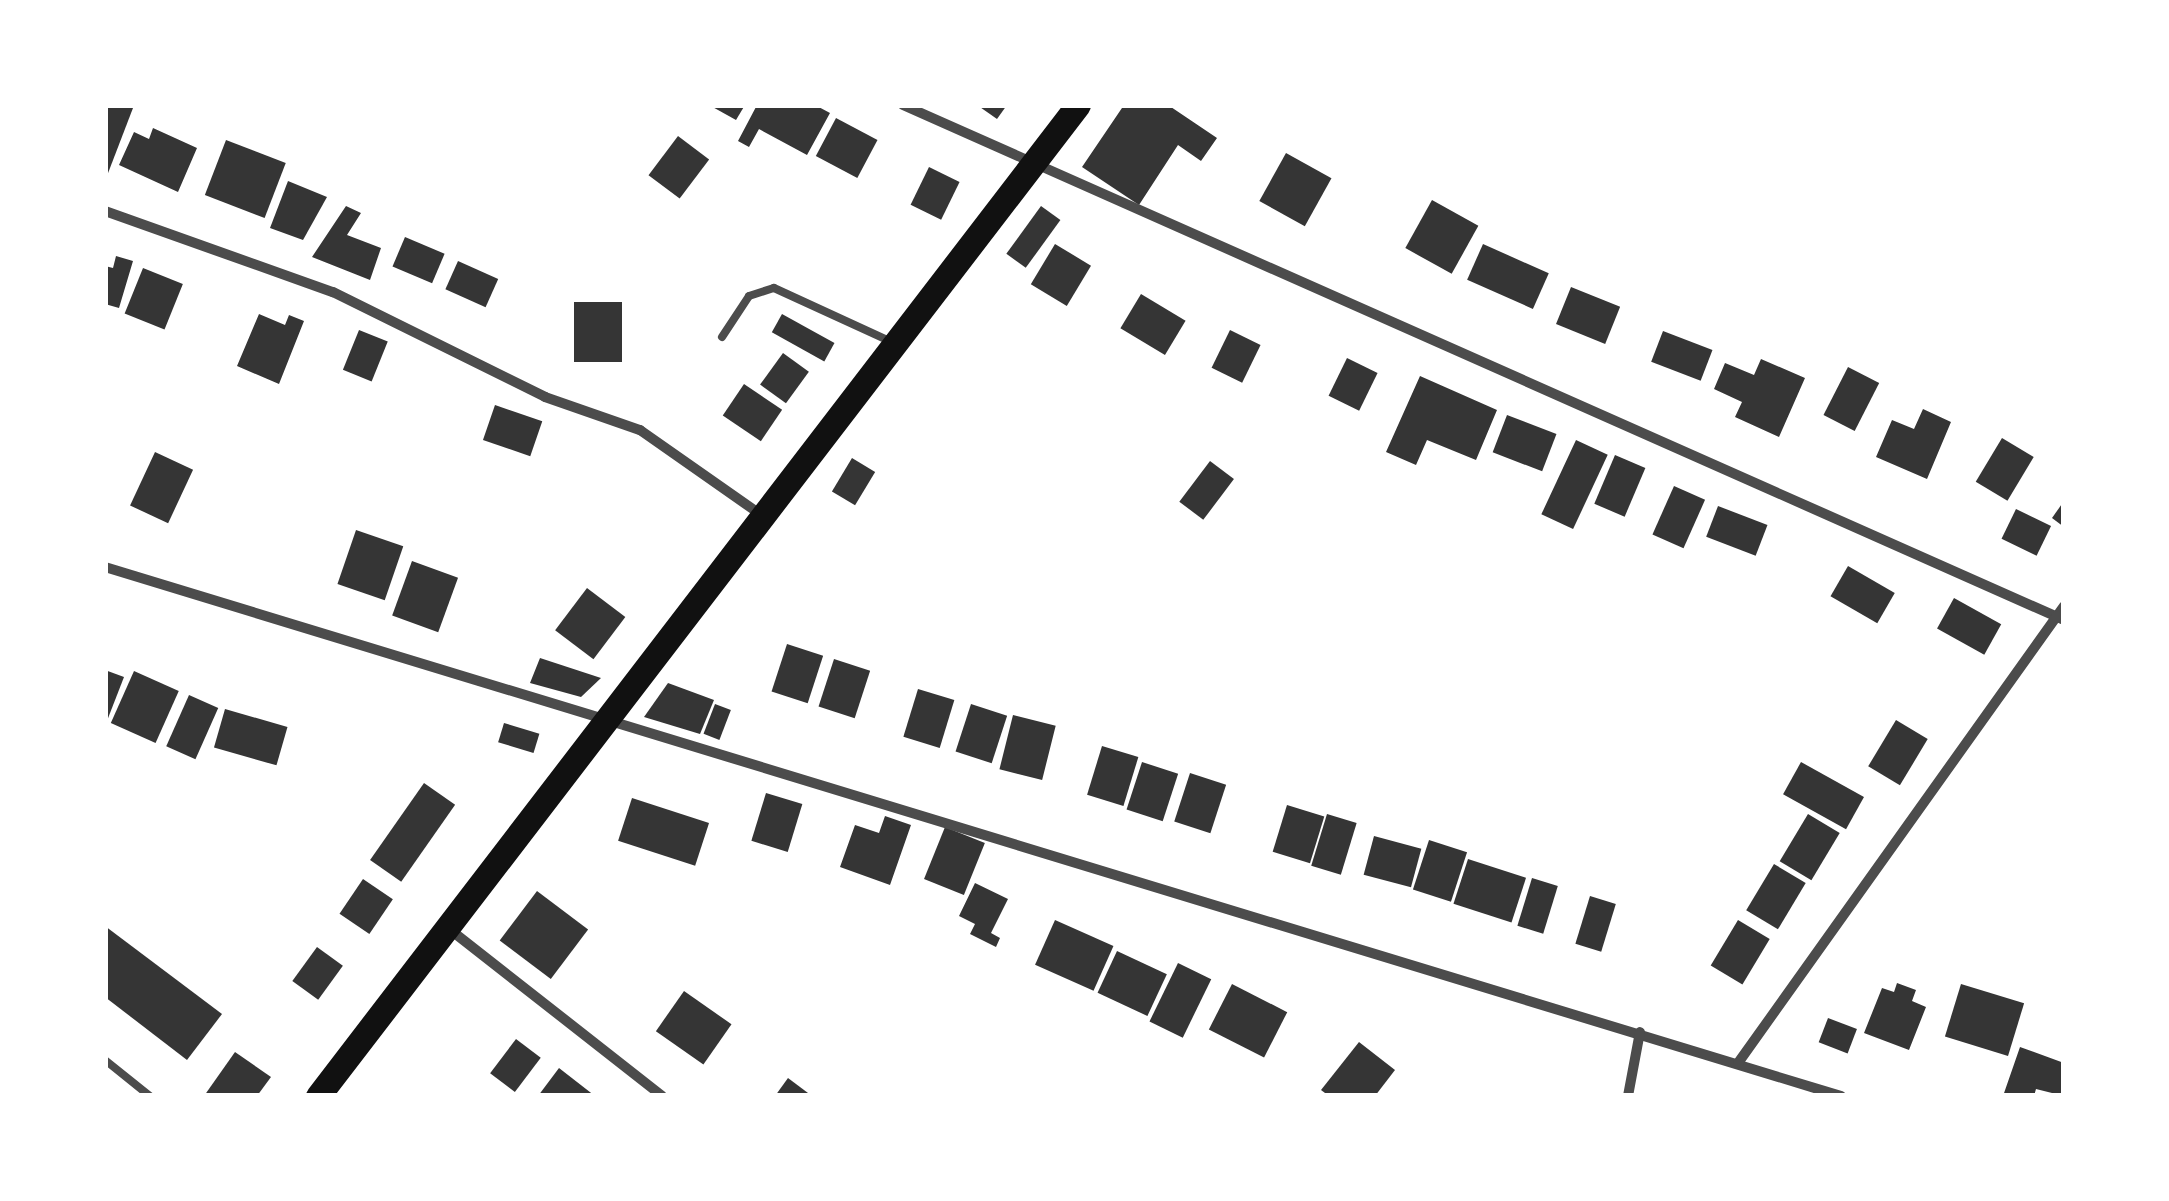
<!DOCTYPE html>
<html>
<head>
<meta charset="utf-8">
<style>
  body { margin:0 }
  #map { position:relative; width:2169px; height:1201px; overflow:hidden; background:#fff; font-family:"Libre Baskerville",serif }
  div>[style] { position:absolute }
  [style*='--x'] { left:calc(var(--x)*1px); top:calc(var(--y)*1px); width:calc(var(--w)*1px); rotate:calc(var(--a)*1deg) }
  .building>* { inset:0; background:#353535; transform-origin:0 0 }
  .service>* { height:8px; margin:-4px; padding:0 4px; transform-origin:4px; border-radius:4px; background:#4c4c4c }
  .minor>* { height:10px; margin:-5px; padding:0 5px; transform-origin:5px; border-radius:5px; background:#4c4c4c }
  .primary>* { height:25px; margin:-12.5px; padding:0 12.5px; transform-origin:12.5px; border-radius:12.5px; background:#111 }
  span { translate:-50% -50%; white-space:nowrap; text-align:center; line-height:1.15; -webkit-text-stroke:9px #fff; paint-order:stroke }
  .frame { position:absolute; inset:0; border:108px solid #fff; pointer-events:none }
</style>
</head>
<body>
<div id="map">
  <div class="building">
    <i style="clip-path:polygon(105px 105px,133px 108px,105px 181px)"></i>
    <i style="clip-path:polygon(709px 105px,745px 105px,736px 120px)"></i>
    <i style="clip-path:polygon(757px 105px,815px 105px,830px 113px,807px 155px,759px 129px,749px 147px,738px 141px)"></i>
    <i style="clip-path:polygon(977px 105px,1007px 105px,997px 119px)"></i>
    <i style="clip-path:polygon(1124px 105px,1168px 105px,1217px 138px,1201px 161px,1178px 145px,1139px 205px,1082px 167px)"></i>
    <i style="left:836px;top:118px;width:47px;height:43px;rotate:28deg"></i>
    <i style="clip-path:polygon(153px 128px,197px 148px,178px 192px,119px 165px,134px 132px,149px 139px)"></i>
    <i style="left:678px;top:136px;width:39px;height:49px;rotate:37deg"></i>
    <i style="left:226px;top:140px;width:64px;height:59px;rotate:21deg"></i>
    <i style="left:1286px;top:153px;width:52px;height:55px;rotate:29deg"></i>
    <i style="left:929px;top:167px;width:34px;height:42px;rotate:26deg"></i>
    <i style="clip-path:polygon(288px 181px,327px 197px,303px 240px,270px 228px)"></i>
    <i style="left:1432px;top:200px;width:53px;height:55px;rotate:29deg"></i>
    <i style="clip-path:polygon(346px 206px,361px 213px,347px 235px,381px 248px,370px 280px,312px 257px)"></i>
    <i style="left:1041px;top:206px;width:24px;height:59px;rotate:36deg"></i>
    <i style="left:405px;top:237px;width:43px;height:32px;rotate:23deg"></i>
    <i style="left:1055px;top:244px;width:42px;height:47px;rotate:31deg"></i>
    <i style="left:1483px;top:244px;width:72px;height:39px;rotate:24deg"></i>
    <i style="clip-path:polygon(116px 256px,133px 261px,119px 308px,105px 304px,105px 266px,113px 268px)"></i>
    <i style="left:458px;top:261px;width:44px;height:31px;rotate:24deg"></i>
    <i style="left:143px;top:268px;width:43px;height:49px;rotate:22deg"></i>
    <i style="left:1571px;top:287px;width:53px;height:40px;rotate:22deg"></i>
    <i style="left:1141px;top:294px;width:52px;height:40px;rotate:31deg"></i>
    <i style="left:574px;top:302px;width:48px;height:60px"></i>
    <i style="clip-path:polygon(259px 314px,285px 325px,289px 315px,304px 321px,279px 384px,237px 366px)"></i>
    <i style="left:782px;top:314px;width:60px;height:21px;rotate:29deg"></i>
    <i style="left:359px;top:330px;width:31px;height:43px;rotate:22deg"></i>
    <i style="left:1230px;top:330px;width:34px;height:42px;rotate:26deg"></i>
    <i style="left:1663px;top:331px;width:53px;height:33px;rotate:21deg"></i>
    <i style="left:783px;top:353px;width:32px;height:39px;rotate:36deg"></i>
    <i style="left:1347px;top:358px;width:34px;height:42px;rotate:26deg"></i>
    <i style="clip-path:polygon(1761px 359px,1805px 378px,1779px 437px,1735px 417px,1742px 402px,1714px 389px,1725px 363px,1754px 375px)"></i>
    <i style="left:1848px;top:367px;width:35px;height:54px;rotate:27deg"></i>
    <i style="clip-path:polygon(1420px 376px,1497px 410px,1476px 460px,1427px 440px,1416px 465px,1386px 452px)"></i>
    <i style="left:744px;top:384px;width:46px;height:38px;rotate:34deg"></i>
    <i style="left:495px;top:405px;width:50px;height:37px;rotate:19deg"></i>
    <i style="clip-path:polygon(1923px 409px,1951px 422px,1927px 479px,1876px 457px,1892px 420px,1914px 429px)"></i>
    <i style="left:1507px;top:415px;width:53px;height:40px;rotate:21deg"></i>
    <i style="left:2002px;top:438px;width:37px;height:51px;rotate:31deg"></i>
    <i style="left:1576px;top:440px;width:35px;height:82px;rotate:25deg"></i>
    <i style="left:155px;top:452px;width:42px;height:59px;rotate:25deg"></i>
    <i style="left:1615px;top:455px;width:33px;height:53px;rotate:23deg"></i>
    <i style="left:852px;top:458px;width:27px;height:39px;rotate:31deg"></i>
    <i style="left:1210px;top:461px;width:30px;height:51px;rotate:37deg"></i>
    <i style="left:1674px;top:486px;width:34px;height:53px;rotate:24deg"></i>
    <i style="clip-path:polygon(2064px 501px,2064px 527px,2052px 518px)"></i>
    <i style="left:1718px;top:506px;width:53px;height:33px;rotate:21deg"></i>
    <i style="left:2016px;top:509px;width:39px;height:33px;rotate:26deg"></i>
    <i style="left:356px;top:530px;width:50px;height:57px;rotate:19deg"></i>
    <i style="left:412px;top:561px;width:49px;height:58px;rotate:20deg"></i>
    <i style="left:1848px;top:566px;width:54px;height:35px;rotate:30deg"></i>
    <i style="left:587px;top:588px;width:48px;height:53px;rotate:37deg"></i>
    <i style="left:1954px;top:598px;width:54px;height:35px;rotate:29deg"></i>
    <i style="left:787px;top:644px;width:38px;height:50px;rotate:18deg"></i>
    <i style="clip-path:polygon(540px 658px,601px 678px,581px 697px,530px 683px)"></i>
    <i style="left:834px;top:659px;width:38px;height:50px;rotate:18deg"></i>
    <i style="clip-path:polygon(105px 670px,124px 677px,105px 726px)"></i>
    <i style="left:134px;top:671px;width:49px;height:57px;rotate:24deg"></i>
    <i style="clip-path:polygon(668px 683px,714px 700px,700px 734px,644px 717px)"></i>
    <i style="left:918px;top:689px;width:38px;height:50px;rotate:17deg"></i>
    <i style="left:189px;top:695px;width:32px;height:56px;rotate:24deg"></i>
    <i style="left:715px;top:704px;width:17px;height:32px;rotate:21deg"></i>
    <i style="left:971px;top:704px;width:38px;height:50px;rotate:18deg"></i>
    <i style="left:225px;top:709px;width:65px;height:40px;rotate:16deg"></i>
    <i style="left:1013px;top:715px;width:44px;height:56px;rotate:14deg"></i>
    <i style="left:1896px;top:720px;width:37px;height:54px;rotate:31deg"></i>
    <i style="left:504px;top:723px;width:37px;height:20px;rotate:17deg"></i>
    <i style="left:1102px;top:746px;width:38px;height:51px;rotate:17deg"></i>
    <i style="left:1142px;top:762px;width:38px;height:50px;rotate:18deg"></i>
    <i style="left:1801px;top:762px;width:72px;height:37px;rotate:29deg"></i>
    <i style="left:1190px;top:773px;width:38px;height:51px;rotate:18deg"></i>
    <i style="left:424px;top:783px;width:38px;height:94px;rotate:35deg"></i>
    <i style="left:766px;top:793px;width:38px;height:50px;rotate:17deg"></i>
    <i style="left:632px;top:798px;width:81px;height:45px;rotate:18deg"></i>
    <i style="left:1287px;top:805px;width:39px;height:49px;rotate:17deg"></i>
    <i style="left:1327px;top:814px;width:31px;height:54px;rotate:17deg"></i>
    <i style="left:1808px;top:814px;width:37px;height:55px;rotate:31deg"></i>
    <i style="clip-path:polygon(885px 816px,911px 825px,890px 885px,840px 867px,855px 825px,879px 833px)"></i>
    <i style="left:945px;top:827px;width:43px;height:56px;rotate:22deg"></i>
    <i style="left:1374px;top:836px;width:49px;height:40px;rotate:15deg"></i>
    <i style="left:1429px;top:840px;width:40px;height:52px;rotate:18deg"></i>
    <i style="left:1468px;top:859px;width:61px;height:47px;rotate:18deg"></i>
    <i style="left:1774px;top:864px;width:37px;height:54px;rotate:31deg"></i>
    <i style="left:1532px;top:878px;width:27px;height:50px;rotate:17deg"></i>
    <i style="left:363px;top:879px;width:36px;height:42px;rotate:34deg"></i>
    <i style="clip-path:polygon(975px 883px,1008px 899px,991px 933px,1000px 938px,996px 947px,970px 934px,975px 924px,959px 916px)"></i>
    <i style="left:537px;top:891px;width:64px;height:62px;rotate:37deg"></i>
    <i style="left:1590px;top:896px;width:27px;height:50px;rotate:17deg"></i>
    <i style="left:1055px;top:920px;width:64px;height:49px;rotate:24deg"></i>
    <i style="left:1738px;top:920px;width:37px;height:53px;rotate:31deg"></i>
    <i style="clip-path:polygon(105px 926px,222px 1014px,187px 1060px,105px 997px)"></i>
    <i style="left:317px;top:947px;width:32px;height:42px;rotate:36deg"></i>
    <i style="left:1117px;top:951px;width:55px;height:46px;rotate:25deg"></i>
    <i style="left:1178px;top:963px;width:37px;height:65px;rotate:26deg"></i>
    <i style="clip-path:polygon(1897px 983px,1916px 990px,1912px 1001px,1926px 1007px,1909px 1050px,1864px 1033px,1882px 988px,1894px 992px)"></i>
    <i style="left:1232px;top:984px;width:62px;height:51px;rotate:27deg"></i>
    <i style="left:1961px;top:984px;width:66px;height:55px;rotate:17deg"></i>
    <i style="left:684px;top:991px;width:58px;height:49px;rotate:35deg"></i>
    <i style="left:1828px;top:1018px;width:31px;height:26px;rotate:21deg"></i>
    <i style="left:516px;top:1039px;width:31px;height:43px;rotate:37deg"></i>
    <i style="clip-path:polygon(1359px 1042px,1395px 1070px,1375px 1096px,1329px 1096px,1321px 1090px)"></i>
    <i style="clip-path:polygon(2020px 1047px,2064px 1063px,2064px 1096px,2036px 1089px,2034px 1096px,2003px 1096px)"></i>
    <i style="clip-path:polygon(235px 1052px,271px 1077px,257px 1096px,204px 1096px)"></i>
    <i style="clip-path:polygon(559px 1068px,595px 1096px,538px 1096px)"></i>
    <i style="clip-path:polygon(788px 1078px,812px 1096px,775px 1096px)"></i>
  </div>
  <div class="service">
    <i style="--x:722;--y:337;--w:49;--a:-56.6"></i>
    <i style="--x:749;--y:296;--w:26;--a:-18"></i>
    <i style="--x:774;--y:288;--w:128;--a:24.6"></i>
    <i style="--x:105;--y:1060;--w:58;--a:38.7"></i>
  </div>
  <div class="minor">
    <i style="--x:903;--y:105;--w:1270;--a:23.92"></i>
    <i style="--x:105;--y:211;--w:242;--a:19.6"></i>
    <i style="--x:333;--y:292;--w:237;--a:26.3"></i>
    <i style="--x:545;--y:397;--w:101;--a:19.2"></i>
    <i style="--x:640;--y:430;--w:146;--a:35"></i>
    <i style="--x:105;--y:567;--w:1815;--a:16.95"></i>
    <i style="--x:448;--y:928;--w:272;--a:38.1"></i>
    <i style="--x:1738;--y:1063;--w:561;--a:-54.5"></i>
    <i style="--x:1628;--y:1096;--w:65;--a:-79.4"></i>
  </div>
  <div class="primary">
    <i style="--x:318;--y:1096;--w:1249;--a:-52.52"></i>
  </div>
  <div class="frame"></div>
</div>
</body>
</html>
